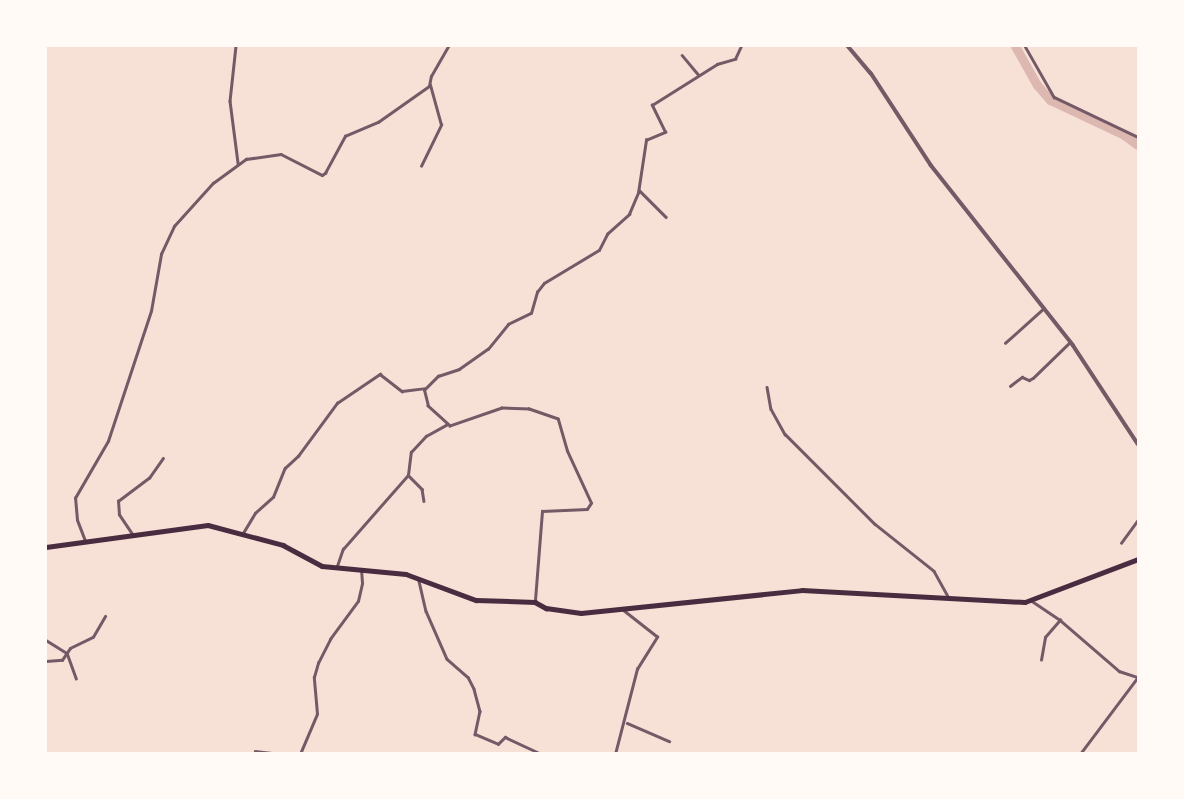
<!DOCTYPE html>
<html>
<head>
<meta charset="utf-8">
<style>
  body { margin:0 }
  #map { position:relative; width:1184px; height:799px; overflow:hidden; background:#f7e1d7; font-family:Arial,sans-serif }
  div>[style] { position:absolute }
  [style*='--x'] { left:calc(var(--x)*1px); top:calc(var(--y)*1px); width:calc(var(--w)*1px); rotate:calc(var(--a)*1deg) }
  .river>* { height:9px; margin:-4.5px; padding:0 4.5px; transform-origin:4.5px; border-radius:4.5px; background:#dcb8b0 }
  .minor>* { height:2.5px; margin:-1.25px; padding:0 1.25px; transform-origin:1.25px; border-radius:1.25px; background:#755966 }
  .tertiary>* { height:3.5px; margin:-1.75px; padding:0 1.75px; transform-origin:1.75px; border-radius:1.75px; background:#755966 }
  .secondary>* { height:4.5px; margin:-2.25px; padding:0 2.25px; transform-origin:2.25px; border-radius:2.25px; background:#4a2c40 }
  span { translate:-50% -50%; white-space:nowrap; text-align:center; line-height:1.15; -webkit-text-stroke:7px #fffaf5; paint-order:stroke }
  .frame { position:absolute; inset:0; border:47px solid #fffaf5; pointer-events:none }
</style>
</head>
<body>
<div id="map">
  <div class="river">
    <i style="--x:1015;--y:46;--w:45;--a:60.6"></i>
    <i style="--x:1037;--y:85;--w:20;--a:49"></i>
    <i style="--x:1050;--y:100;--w:82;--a:25.3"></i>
    <i style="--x:1124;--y:135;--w:17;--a:36"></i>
  </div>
  <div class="minor">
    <i style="--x:236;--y:46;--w:55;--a:96.2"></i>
    <i style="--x:230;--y:101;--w:63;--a:82.6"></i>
    <i style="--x:1025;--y:46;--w:59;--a:60.4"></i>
    <i style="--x:1054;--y:97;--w:93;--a:25.5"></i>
    <i style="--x:682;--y:55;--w:26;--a:50"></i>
    <i style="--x:421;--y:166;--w:46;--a:-64"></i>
    <i style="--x:441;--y:125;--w:41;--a:-105.4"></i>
    <i style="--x:639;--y:190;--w:38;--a:45"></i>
    <i style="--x:1005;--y:343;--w:52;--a:-41.9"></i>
    <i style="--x:1010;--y:386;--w:15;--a:-37"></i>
    <i style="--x:1022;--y:377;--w:8;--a:23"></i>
    <i style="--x:1029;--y:380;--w:4;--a:-27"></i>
    <i style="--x:1033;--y:378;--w:52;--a:-44.2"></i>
    <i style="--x:767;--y:387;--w:22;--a:80"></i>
    <i style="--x:771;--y:409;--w:29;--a:61"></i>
    <i style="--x:785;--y:434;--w:127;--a:45"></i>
    <i style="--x:875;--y:524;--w:75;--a:38.5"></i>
    <i style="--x:934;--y:571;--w:31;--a:61"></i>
    <i style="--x:408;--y:475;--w:20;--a:45"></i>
    <i style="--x:422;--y:489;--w:12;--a:81"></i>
    <i style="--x:243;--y:533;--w:23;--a:-59"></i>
    <i style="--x:255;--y:513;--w:24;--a:-42"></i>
    <i style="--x:273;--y:497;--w:31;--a:-68"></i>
    <i style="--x:285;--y:468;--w:18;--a:-43"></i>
    <i style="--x:298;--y:456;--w:66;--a:-53.7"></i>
    <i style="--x:337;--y:403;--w:52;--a:-34"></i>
    <i style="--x:380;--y:374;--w:28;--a:38"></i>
    <i style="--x:402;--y:391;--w:23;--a:-7"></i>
    <i style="--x:132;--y:534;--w:23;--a:-124"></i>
    <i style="--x:119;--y:515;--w:14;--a:-94"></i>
    <i style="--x:118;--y:501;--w:39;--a:-37"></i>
    <i style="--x:149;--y:478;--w:24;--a:-55"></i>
    <i style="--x:85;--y:541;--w:22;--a:-111"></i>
    <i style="--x:77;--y:520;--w:22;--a:-95"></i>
    <i style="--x:75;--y:498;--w:66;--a:-59.9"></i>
    <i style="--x:108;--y:441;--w:137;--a:-71.7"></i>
    <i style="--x:151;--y:311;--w:58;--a:-80"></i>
    <i style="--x:161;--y:254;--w:31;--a:-65"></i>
    <i style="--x:174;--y:226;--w:58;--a:-47.8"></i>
    <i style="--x:213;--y:183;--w:41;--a:-36"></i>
    <i style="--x:246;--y:159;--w:35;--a:-8"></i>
    <i style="--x:281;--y:154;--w:46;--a:27.1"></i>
    <i style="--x:322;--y:175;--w:4;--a:-34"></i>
    <i style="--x:325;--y:173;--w:42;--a:-61.6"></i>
    <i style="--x:345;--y:136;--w:36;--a:-23"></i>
    <i style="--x:378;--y:122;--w:62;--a:-35.2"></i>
    <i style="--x:429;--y:86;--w:10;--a:-79"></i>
    <i style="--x:431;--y:76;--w:34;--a:-60"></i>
    <i style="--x:1121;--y:543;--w:29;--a:-54"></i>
    <i style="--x:337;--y:566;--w:18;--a:-71"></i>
    <i style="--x:343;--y:549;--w:98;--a:-48.7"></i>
    <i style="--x:408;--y:475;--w:23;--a:-83"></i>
    <i style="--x:411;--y:452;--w:22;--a:-47"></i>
    <i style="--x:426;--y:436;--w:23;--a:-29"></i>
    <i style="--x:419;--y:581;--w:31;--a:77"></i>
    <i style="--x:426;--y:611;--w:52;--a:66.4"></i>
    <i style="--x:447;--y:659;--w:28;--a:41"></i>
    <i style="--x:468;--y:677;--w:13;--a:63"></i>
    <i style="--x:474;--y:689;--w:23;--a:75"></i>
    <i style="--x:480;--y:711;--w:24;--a:102"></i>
    <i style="--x:475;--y:734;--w:25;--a:23"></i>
    <i style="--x:498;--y:744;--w:10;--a:-45"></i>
    <i style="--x:505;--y:737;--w:38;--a:25"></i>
    <i style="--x:535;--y:600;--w:89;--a:-85.5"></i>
    <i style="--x:542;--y:511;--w:45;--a:-2.5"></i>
    <i style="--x:587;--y:509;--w:7;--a:-56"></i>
    <i style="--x:591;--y:503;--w:57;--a:-114.8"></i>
    <i style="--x:567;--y:451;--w:33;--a:-106"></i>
    <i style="--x:558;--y:419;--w:31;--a:-161"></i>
    <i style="--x:529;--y:409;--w:27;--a:-178"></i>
    <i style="--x:502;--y:408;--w:55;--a:160.9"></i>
    <i style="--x:450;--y:426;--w:30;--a:-138"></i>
    <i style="--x:428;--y:406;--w:16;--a:-104"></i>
    <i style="--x:424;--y:390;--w:20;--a:-45"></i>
    <i style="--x:438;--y:376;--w:22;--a:-18"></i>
    <i style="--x:459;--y:369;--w:35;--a:-35"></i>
    <i style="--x:488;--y:349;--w:32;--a:-51"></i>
    <i style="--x:508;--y:324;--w:25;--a:-26"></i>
    <i style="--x:531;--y:313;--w:22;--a:-74"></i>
    <i style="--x:537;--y:292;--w:11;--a:-52"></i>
    <i style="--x:544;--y:283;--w:64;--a:-31"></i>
    <i style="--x:599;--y:250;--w:18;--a:-63"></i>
    <i style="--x:607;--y:234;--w:30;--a:-42"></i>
    <i style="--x:629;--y:214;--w:23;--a:-67"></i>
    <i style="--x:638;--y:193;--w:54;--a:-81.4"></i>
    <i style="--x:646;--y:140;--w:21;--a:-23"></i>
    <i style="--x:665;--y:132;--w:30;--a:-116"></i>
    <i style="--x:652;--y:105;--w:77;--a:-32.2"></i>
    <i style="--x:717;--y:64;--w:19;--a:-16"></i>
    <i style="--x:735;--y:59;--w:14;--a:-65"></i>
    <i style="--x:1032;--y:601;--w:34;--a:34"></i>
    <i style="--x:1060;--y:620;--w:78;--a:40.8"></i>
    <i style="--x:1119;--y:671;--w:20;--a:18"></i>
    <i style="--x:46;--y:640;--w:25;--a:32"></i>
    <i style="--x:67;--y:653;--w:27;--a:70"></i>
    <i style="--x:1041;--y:660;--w:23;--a:-80"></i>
    <i style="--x:1045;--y:637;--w:23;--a:-49"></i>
    <i style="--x:46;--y:661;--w:16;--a:-4"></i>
    <i style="--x:62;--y:660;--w:14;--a:-56"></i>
    <i style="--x:70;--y:648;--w:25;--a:-26"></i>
    <i style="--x:93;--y:637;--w:24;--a:-60"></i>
    <i style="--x:627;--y:723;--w:46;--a:23.2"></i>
    <i style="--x:255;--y:751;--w:23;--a:7"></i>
    <i style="--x:300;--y:754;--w:43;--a:-67"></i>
    <i style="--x:317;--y:714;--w:37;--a:-95"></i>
    <i style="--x:314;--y:677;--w:15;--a:-74"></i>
    <i style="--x:318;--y:663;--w:27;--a:-63"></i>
    <i style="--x:330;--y:639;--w:47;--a:-53.6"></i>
    <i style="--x:358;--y:601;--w:18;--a:-77"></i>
    <i style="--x:362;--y:583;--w:13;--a:-94"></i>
    <i style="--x:615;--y:754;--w:88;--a:-75.5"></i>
    <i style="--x:637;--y:669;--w:38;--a:-58"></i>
    <i style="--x:657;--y:637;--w:42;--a:-141.8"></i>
    <i style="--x:1080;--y:754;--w:95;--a:-53.1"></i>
  </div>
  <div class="tertiary">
    <i style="--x:848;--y:46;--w:35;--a:50"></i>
    <i style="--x:871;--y:73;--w:110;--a:56.9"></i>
    <i style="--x:931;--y:165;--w:229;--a:51.7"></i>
    <i style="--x:1073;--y:345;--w:118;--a:56.7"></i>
  </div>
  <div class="secondary">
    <i style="--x:46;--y:547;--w:163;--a:-7.7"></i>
    <i style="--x:208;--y:525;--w:78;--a:14.9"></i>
    <i style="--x:283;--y:545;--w:44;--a:28.3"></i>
    <i style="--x:322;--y:566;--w:84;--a:5.4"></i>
    <i style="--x:406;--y:574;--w:75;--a:20.4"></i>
    <i style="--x:476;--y:600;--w:59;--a:1.9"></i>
    <i style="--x:535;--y:602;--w:13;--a:29"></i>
    <i style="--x:546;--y:608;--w:35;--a:8"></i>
    <i style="--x:581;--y:613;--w:222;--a:-5.9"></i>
    <i style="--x:802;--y:590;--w:223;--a:3.1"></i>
    <i style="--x:1025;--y:602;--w:121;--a:-20.8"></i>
  </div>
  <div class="frame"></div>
</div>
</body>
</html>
